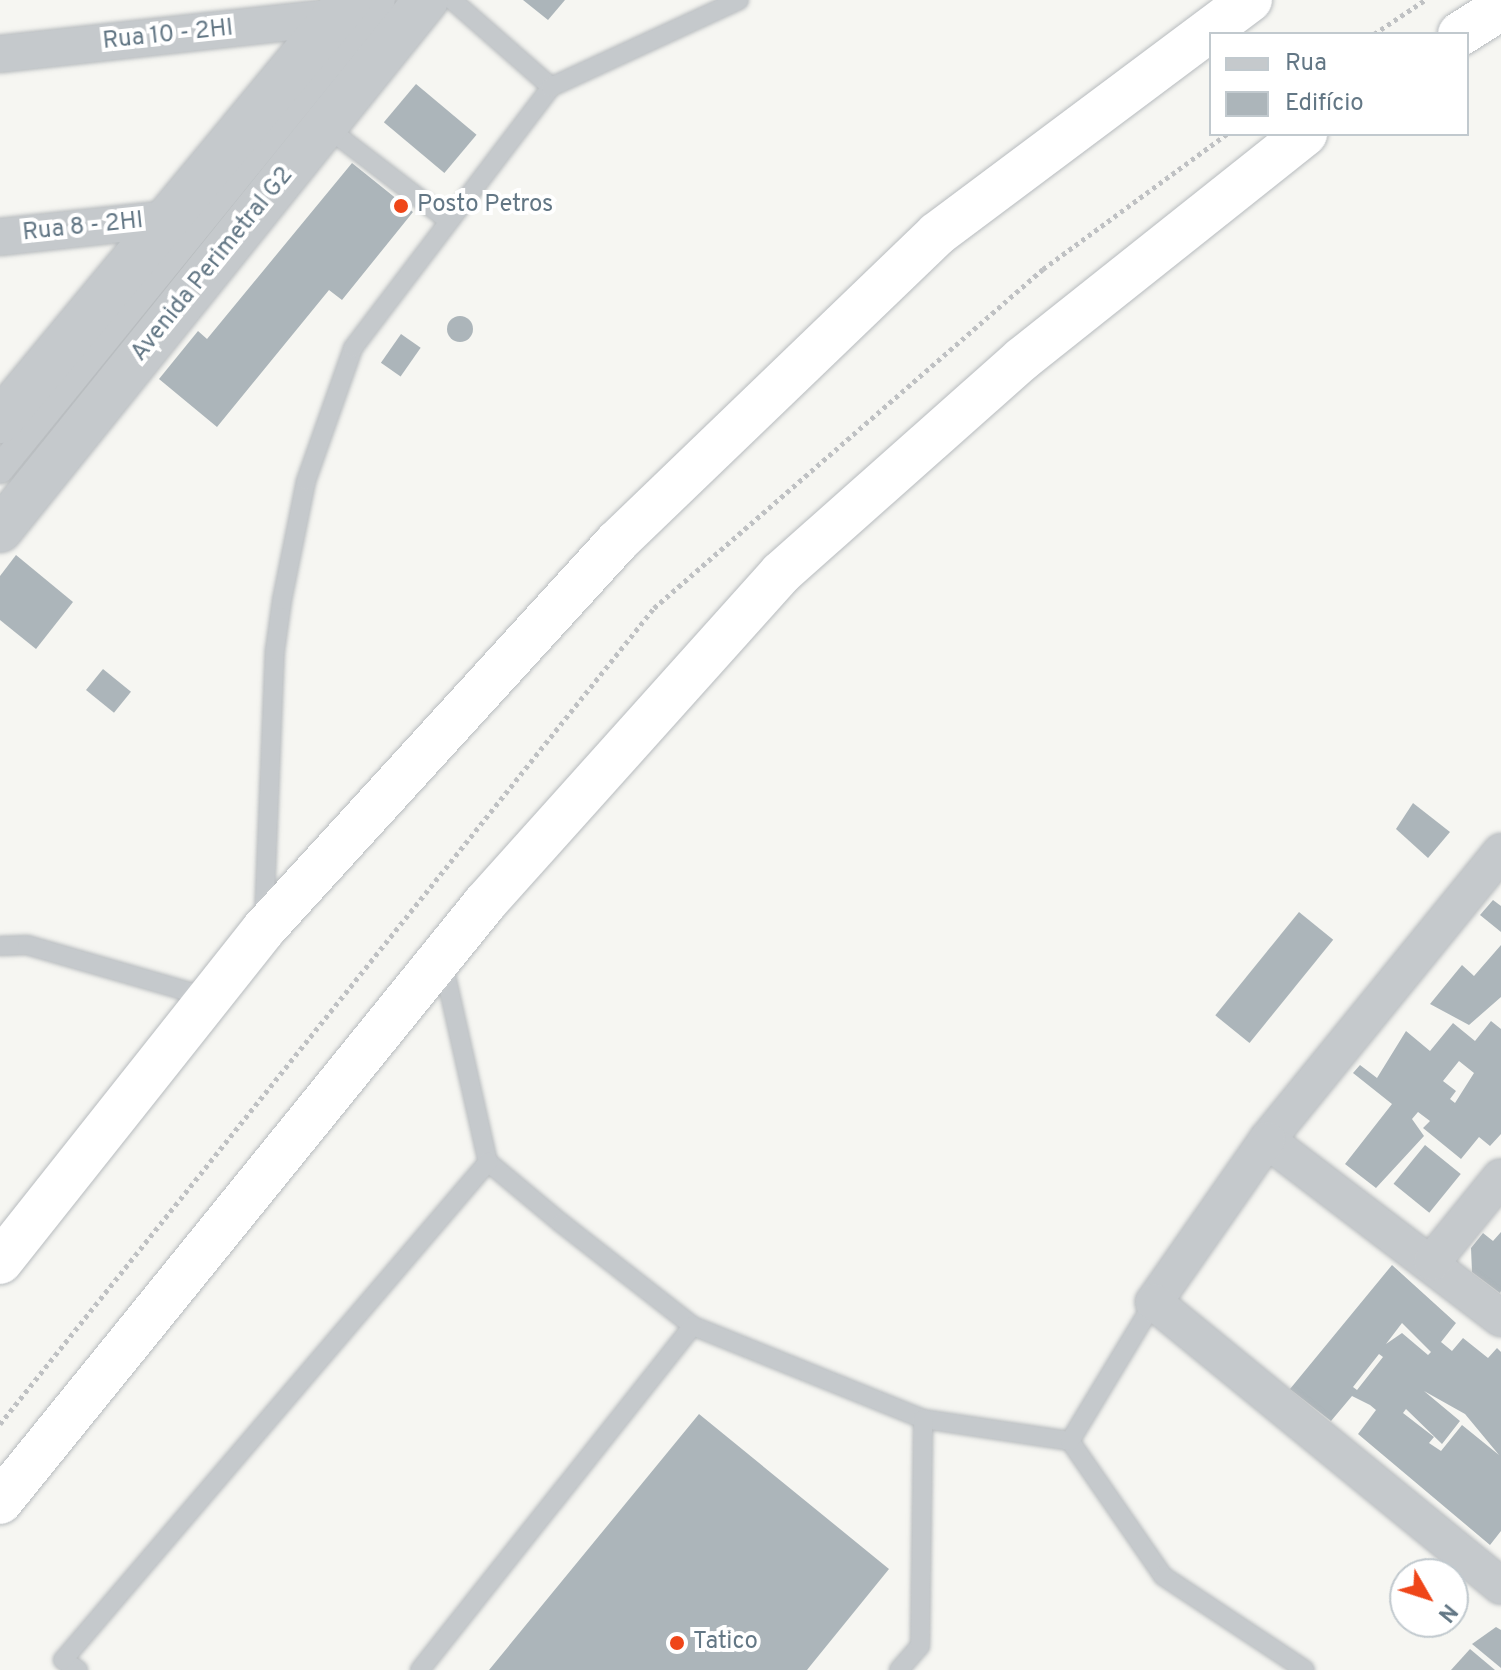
<!DOCTYPE html>
<html>
<head>
<meta charset="utf-8">
<style>
  body { margin:0 }
  #map { position:relative; width:1501px; height:1670px; overflow:hidden; background:#f6f6f2; font-family:Overpass,sans-serif }
  div>[style] { position:absolute }
  [style*='--x'] { left:calc(var(--x)*1px); top:calc(var(--y)*1px); width:calc(var(--w)*1px); rotate:calc(var(--a)*1deg) }
  .building>* { inset:0; background:#acb5ba; transform-origin:0 0 }
  .round { border-radius:50% }
  .path>* { height:5px; margin-top:-2.5px; transform-origin:0; background:repeating-linear-gradient(90deg,#bfc1c3 0 4px,transparent 0 8px) }
  .roads { filter:drop-shadow(0 0 2px #b7bbbe) drop-shadow(0 0 2px #b7bbbe) }
  .service>* { height:18px; margin:-9px; padding:0 9px; transform-origin:9px; border-radius:9px; background:#c5c9cc }
  .pedestrian>* { height:28px; margin:-14px; padding:0 14px; transform-origin:14px; border-radius:14px; background:#c5c9cc }
  .minor>* { height:36px; margin:-18px; padding:0 18px; transform-origin:18px; border-radius:18px; background:#c5c9cc }
  .tertiary>* { height:44px; margin:-22px; padding:0 22px; transform-origin:22px; border-radius:22px; background:#c5c9cc }
  .trunk>* { height:44px; margin:-22px; padding:0 22px; transform-origin:22px; border-radius:22px; background:#fff }
  .dots>* { width:22px; height:22px; translate:-50% -50%; box-sizing:border-box; border:4px solid #fff; border-radius:50% }
  span { translate:-50% -50%; white-space:nowrap; text-align:center; line-height:1.15; -webkit-text-stroke:8px #fff; paint-order:stroke }
  .street-label { font-size:24px; color:#637785 }
  .poi-label { font-size:24px; color:#637785 }
  .left { translate:0 -50%; text-align:left }
  .legend { position:absolute; left:1209px; top:32px; width:260px; height:104px; box-sizing:border-box; background:#fff; border:2px solid #c1c9ce; margin:0; padding:10px 14px; list-style:none; font-size:24px; color:#637785 }
  .legend li { display:flex; align-items:center; gap:16px; height:40px }
  .legend b { width:40px; border:2px solid #c1c9ce }
  .north { position:absolute; left:1389px; top:1558px; width:80px; height:80px; box-sizing:border-box; background:#fff; border:2px solid #c1c9ce; border-radius:50%; rotate:129deg; font-size:22px; font-weight:700; line-height:32px; text-align:center; color:#637785 }
  .north::after { content:''; display:block; margin:auto; width:28px; height:36px; background:#ef4619; clip-path:polygon(50% 0,100% 100%,50% 72%,0 100%) }
</style>
</head>
<body>
<div id="map">
  <div class="building">
    <i style="clip-path:polygon(523px 0,565px 0,548px 20px)"></i>
    <i style="left:416px;top:84px;width:79px;height:50px;rotate:40deg"></i>
    <i style="clip-path:polygon(352px 163px,413px 212px,342px 300px,329px 290px,217px 427px,159px 379px,198px 331px,207px 339px)"></i>
    <i class="round" style="left:447px;top:316px;width:26px;height:26px"></i>
    <i style="left:401px;top:334px;width:24px;height:35px;rotate:35deg"></i>
    <i style="clip-path:polygon(16px 555px,73px 602px,36px 649px,0 620px,0 576px)"></i>
    <i style="left:103px;top:669px;width:36px;height:27px;rotate:39deg"></i>
    <i style="clip-path:polygon(1413px 803px,1450px 832px,1428px 858px,1396px 829px)"></i>
    <i style="clip-path:polygon(1493px 900px,1501px 906px,1501px 932px,1480px 915px)"></i>
    <i style="left:1299px;top:912px;width:44px;height:133px;rotate:39deg"></i>
    <i style="clip-path:polygon(1501px 945px,1501px 997px,1469px 1025px,1430px 1004px,1462px 965px,1474px 976px)"></i>
    <i style="clip-path:polygon(evenodd,1491px 1021px,1501px 1029px,1501px 1134px,1490px 1146px,1479px 1137px,1461px 1159px,1423px 1128px,1430px 1121px,1418px 1112px,1412px 1119px,1424px 1136px,1376px 1188px,1345px 1164px,1392px 1104px,1353px 1073px,1360px 1065px,1377px 1078px,1406px 1031px,1430px 1051px,1453px 1023px,1475px 1041px,1491px 1021px,1459px 1061px,1474px 1073px,1455px 1103px,1450px 1099px,1456px 1091px,1443px 1081px,1459px 1061px)"></i>
    <i style="left:1425px;top:1145px;width:46px;height:50px;rotate:39deg"></i>
    <i style="clip-path:polygon(1501px 1232px,1501px 1291px,1500px 1293px,1472px 1272px,1471px 1248px,1483px 1233px,1493px 1241px)"></i>
    <i style="clip-path:polygon(evenodd,1392px 1265px,1456px 1323px,1441px 1342px,1452px 1351px,1463px 1338px,1488px 1358px,1497px 1348px,1501px 1352px,1501px 1531px,1490px 1545px,1358px 1434px,1376px 1410px,1370px 1405px,1352px 1396px,1331px 1421px,1290px 1389px,1392px 1265px,1402px 1323px,1431px 1352px,1428px 1355px,1402px 1333px,1386px 1344px,1402px 1323px,1392px 1265px,1379px 1354px,1383px 1357px,1357px 1390px,1353px 1387px,1379px 1354px,1392px 1265px,1424px 1391px,1465px 1414px,1499px 1455px,1462px 1425px,1441px 1451px,1429px 1443px,1434px 1437px,1403px 1413px,1406px 1409px,1442px 1444px,1460px 1421px,1424px 1391px)"></i>
    <i style="clip-path:polygon(699px 1414px,889px 1569px,811px 1665px,807px 1670px,489px 1670px)"></i>
    <i style="clip-path:polygon(1496px 1627px,1501px 1630px,1501px 1668px,1472px 1644px)"></i>
    <i style="clip-path:polygon(1470px 1649px,1495px 1670px,1451px 1670px)"></i>
  </div>
  <div class="path">
    <i style="--x:1374;--y:34;--w:61;--a:-33.7"></i>
    <i style="--x:0;--y:1424;--w:1046;--a:-51.29"></i>
    <i style="--x:654;--y:608;--w:516;--a:-41.07"></i>
    <i style="--x:1043;--y:269;--w:228;--a:-36.3"></i>
  </div>
  <div class="roads">
    <div class="service">
      <i style="--x:452;--y:0;--w:132;--a:41.3"></i>
      <i style="--x:325;--y:126;--w:156;--a:37.5"></i>
      <i style="--x:264;--y:919;--w:269;--a:-87.7"></i>
      <i style="--x:275;--y:650;--w:50;--a:-82"></i>
      <i style="--x:282;--y:600;--w:121;--a:-78.6"></i>
      <i style="--x:306;--y:481;--w:141;--a:-70.5"></i>
      <i style="--x:353;--y:348;--w:328;--a:-52.8"></i>
      <i style="--x:551;--y:87;--w:207;--a:-24.8"></i>
      <i style="--x:0;--y:946;--w:27;--a:-2"></i>
      <i style="--x:27;--y:945;--w:187;--a:16.1"></i>
      <i style="--x:443;--y:963;--w:204;--a:77.3"></i>
      <i style="--x:488;--y:1162;--w:95;--a:39.9"></i>
      <i style="--x:561;--y:1223;--w:167;--a:38"></i>
      <i style="--x:693;--y:1326;--w:248;--a:22"></i>
      <i style="--x:923;--y:1419;--w:149;--a:8.5"></i>
      <i style="--x:1070;--y:1441;--w:164;--a:55.4"></i>
      <i style="--x:1163;--y:1576;--w:170;--a:33.5"></i>
      <i style="--x:1070;--y:1441;--w:162;--a:-58.9"></i>
      <i style="--x:78;--y:1670;--w:18;--a:-146"></i>
      <i style="--x:63;--y:1660;--w:655;--a:-49.52"></i>
      <i style="--x:420;--y:1670;--w:439;--a:-51.6"></i>
      <i style="--x:899;--y:1670;--w:32;--a:-49"></i>
      <i style="--x:920;--y:1646;--w:227;--a:-89.2"></i>
    </div>
    <div class="pedestrian">
      <i style="--x:0;--y:469;--w:604;--a:-50.91"></i>
    </div>
    <div class="minor">
      <i style="--x:0;--y:54;--w:337;--a:-6.3"></i>
      <i style="--x:0;--y:237;--w:168;--a:-6.2"></i>
      <i style="--x:1501;--y:852;--w:371;--a:129.1"></i>
      <i style="--x:1267;--y:1140;--w:294;--a:37.3"></i>
      <i style="--x:1267;--y:1140;--w:198;--a:124.9"></i>
      <i style="--x:1154;--y:1302;--w:448;--a:39.3"></i>
      <i style="--x:1432;--y:1262;--w:109;--a:-50.9"></i>
    </div>
    <div class="tertiary">
      <i style="--x:0;--y:421;--w:547;--a:-50.34"></i>
      <i style="--x:0;--y:530;--w:680;--a:-51.21"></i>
    </div>
    <div class="trunk">
      <i style="--x:1460;--y:34;--w:49;--a:-32.4"></i>
      <i style="--x:0;--y:1262;--w:424;--a:-51.6"></i>
      <i style="--x:263;--y:930;--w:525;--a:-47.62"></i>
      <i style="--x:617;--y:542;--w:444;--a:-43.9"></i>
      <i style="--x:937;--y:234;--w:391;--a:-36.8"></i>
      <i style="--x:0;--y:1502;--w:771;--a:-51"></i>
      <i style="--x:485;--y:903;--w:443;--a:-48.1"></i>
      <i style="--x:781;--y:573;--w:322;--a:-41.6"></i>
      <i style="--x:1022;--y:359;--w:362;--a:-38.5"></i>
    </div>
  </div>
  <div class="dots">
    <i style="left:401px;top:206px;background:#ef4619"></i>
    <i style="left:677px;top:1643px;background:#ef4619"></i>
  </div>
  <div class="street-label">
    <span style="left:168px;top:36px;rotate:-6deg">Rua 10 - 2HI</span>
    <span style="left:83px;top:228px;rotate:-6deg">Rua 8 - 2HI</span>
    <span style="left:213px;top:265px;rotate:-51deg">Avenida Perimetral G2</span>
  </div>
  <div class="poi-label">
    <span class="left" style="left:417px;top:206px">Posto Petros</span>
    <span class="left" style="left:693px;top:1643px">Tatico</span>
  </div>
  <ul class="legend">
  <li><b style="height:10px;background:#c5c9cc"></b>Rua</li>
  <li><b style="height:22px;background:#acb5ba"></b>Edifício</li>
  </ul>
  <div class="north">N</div>
</div>
</body>
</html>
